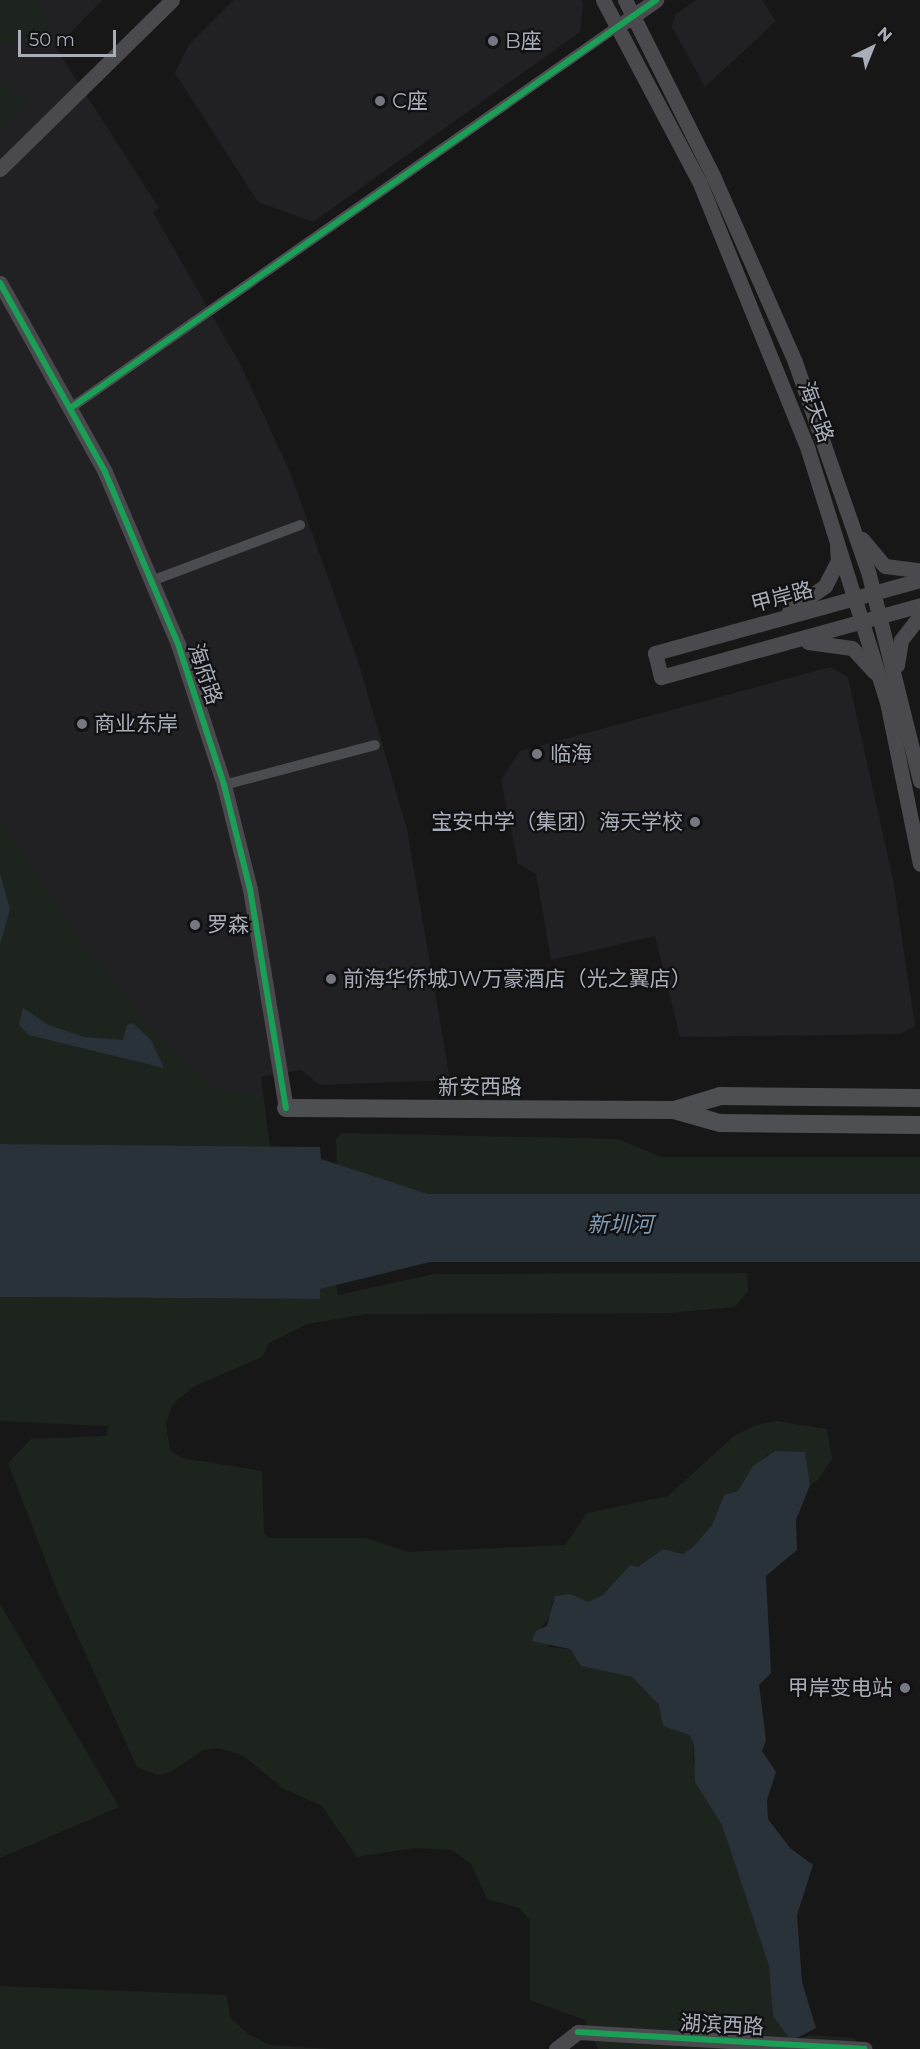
<!DOCTYPE html>
<html>
<head>
<meta charset="utf-8">
<style>
  body { margin:0 }
  #map { position:relative; width:920px; height:2049px; overflow:hidden; background:#171717; font-family:Montserrat,"Noto Sans SC",sans-serif }
  div>[style] { position:absolute }
  [style*='--x'] { left:calc(var(--x)*1px); top:calc(var(--y)*1px); width:calc(var(--w)*1px); rotate:calc(var(--a)*1deg) }
  .built>* { inset:0; background:#212123 }
  .green>* { inset:0; background:#1d241e }
  .water>* { inset:0; background:#2a3239 }
  .street>* { height:10px; margin:-5px; padding:0 5px; transform-origin:5px; border-radius:5px; background:#4b4c50 }
  .secondary>* { height:15px; margin:-7.5px; padding:0 7.5px; transform-origin:7.5px; border-radius:7.5px; background:#4a4a4e }
  .primary>* { height:18px; margin:-9px; padding:0 9px; transform-origin:9px; border-radius:9px; background:#4d4f52 }
  .cycleway>* { height:6px; margin:-3px; padding:0 3px; transform-origin:3px; border-radius:3px; background:#1a9f57 }
  .dots>* { width:16px; height:16px; translate:-50% -50%; box-sizing:border-box; border:3px solid #111113; border-radius:50% }
  span { translate:-50% -50%; white-space:nowrap; text-align:center; line-height:1.15; -webkit-text-stroke:4.5px #111113; paint-order:stroke }
  .poi-label { font-size:21px; color:#a8adb8 }
  .left { translate:0 -50%; text-align:left }
  .right { translate:-100% -50%; text-align:right }
  .street-label { font-size:21px; color:#a8adb8 }
  .water-label { font-size:22px; color:#7f9bb3; font-style:italic }
  .north { position:absolute; left:842px; top:18px; width:60px; height:60px; -webkit-text-stroke:4px #111113; paint-order:stroke; rotate:43deg; font-size:16px; font-weight:700; line-height:24px; text-align:center; color:#a8adb8 }
  .north::after { content:''; display:block; margin:auto; width:21px; height:27px; background:#a8adb8; clip-path:polygon(50% 0,100% 100%,50% 72%,0 100%) }
  .scale { position:absolute; left:18px; top:30px; width:98px; height:27px; box-sizing:border-box; border:3px solid #a8adb8; border-top:0; padding-left:8px; font-size:18px; line-height:21px; white-space:nowrap; color:#a8adb8; -webkit-text-stroke:4px #111113; paint-order:stroke }
</style>
</head>
<body>
<div id="map">
  <div class="built">
    <i style="clip-path:polygon(0 0,102px 0,56px 48px,159px 208px,153px 212px,240px 364px,290px 472px,358px 661px,407px 829px,450px 1080px,320px 1085px,301px 1070px,261px 1077px,270px 1147px,0 1144px)"></i>
    <i style="clip-path:polygon(234px 0,581px 0,583px 3px,580px 32px,313px 222px,258px 202px,175px 73px,189px 45px)"></i>
    <i style="clip-path:polygon(696px 0,762px 0,776px 21px,705px 87px,672px 27px,675px 15px)"></i>
    <i style="clip-path:polygon(830px 667px,848px 677px,893px 879px,915px 1026px,901px 1034px,680px 1037px,655px 936px,551px 960px,536px 874px,518px 864px,501px 780px,520px 751px)"></i>
  </div>
  <div class="green">
    <i style="clip-path:polygon(0 0,33px 0,47px 14px,47px 26px,34px 45px,0 44px)"></i>
    <i style="clip-path:polygon(0 80px,27px 98px,0 133px)"></i>
    <i style="clip-path:polygon(0 819px,71px 928px,151px 1029px,213px 1088px,263px 1095px,270px 1147px,0 1144px)"></i>
    <i style="clip-path:polygon(342px 1133px,618px 1139px,661px 1157px,920px 1157px,920px 1194px,428px 1194px,337px 1166px,336px 1139px)"></i>
    <i style="clip-path:polygon(747px 1273px,748px 1291px,735px 1307px,668px 1313px,367px 1314px,307px 1324px,269px 1343px,262px 1357px,193px 1387px,172px 1405px,166px 1424px,170px 1450px,182px 1458px,262px 1471px,264px 1533px,270px 1538px,366px 1538px,408px 1552px,565px 1545px,587px 1513px,668px 1496px,735px 1435px,757px 1425px,776px 1421px,827px 1429px,832px 1459px,818px 1480px,810px 1485px,804px 1452px,767px 1455px,738px 1491px,724px 1495px,712px 1525px,693px 1547px,683px 1554px,663px 1549px,638px 1567px,630px 1565px,603px 1595px,588px 1602px,571px 1594px,551px 1602px,552px 1614px,542px 1627px,549px 1647px,570px 1649px,582px 1666px,632px 1677px,659px 1705px,664px 1726px,689px 1735px,694px 1744px,693px 1762px,722px 1825px,769px 1966px,773px 2016px,791px 2041px,810px 2035px,853px 2038px,865px 2049px,598px 2049px,585px 2020px,530px 2000px,530px 1920px,519px 1908px,487px 1899px,471px 1864px,452px 1850px,413px 1848px,357px 1857px,322px 1806px,284px 1789px,242px 1755px,219px 1748px,203px 1750px,171px 1772px,157px 1775px,137px 1767px,58px 1593px,8px 1463px,31px 1439px,106px 1436px,109px 1426px,0 1421px,0 1297px,320px 1299px,320px 1289px,336px 1284px,338px 1295px,435px 1274px)"></i>
    <i style="clip-path:polygon(0 1604px,119px 1807px,0 1858px)"></i>
    <i style="clip-path:polygon(0 1986px,227px 1995px,230px 2017px,248px 2034px,270px 2045px,334px 2049px,0 2049px)"></i>
  </div>
  <div class="water">
    <i style="clip-path:polygon(0 873px,10px 909px,0 945px)"></i>
    <i style="clip-path:polygon(23px 1008px,48px 1025px,84px 1037px,123px 1040px,127px 1025px,133px 1023px,151px 1040px,164px 1068px,29px 1035px,19px 1025px)"></i>
    <i style="clip-path:polygon(0 1144px,320px 1147px,321px 1159px,428px 1194px,920px 1194px,920px 1262px,430px 1262px,320px 1289px,320px 1299px,0 1297px)"></i>
    <i style="clip-path:polygon(775px 1451px,805px 1452px,810px 1485px,796px 1520px,797px 1550px,766px 1576px,771px 1673px,759px 1685px,766px 1740px,762px 1751px,776px 1772px,767px 1800px,768px 1819px,790px 1848px,813px 1865px,797px 1915px,802px 1982px,816px 2028px,791px 2041px,773px 2016px,769px 1966px,722px 1825px,695px 1782px,694px 1744px,689px 1735px,663px 1726px,659px 1705px,632px 1677px,581px 1666px,570px 1649px,532px 1641px,536px 1631px,547px 1626px,555px 1596px,571px 1594px,588px 1602px,603px 1595px,630px 1565px,638px 1567px,663px 1549px,683px 1554px,693px 1547px,712px 1525px,724px 1495px,738px 1491px,753px 1466px)"></i>
  </div>
  <div class="street">
    <i style="--x:72;--y:407;--w:666;--a:-34.91"></i>
    <i style="--x:154;--y:580;--w:156;--a:-20.6"></i>
    <i style="--x:224;--y:785;--w:156;--a:-14.8"></i>
  </div>
  <div class="secondary">
    <i style="--x:603;--y:0;--w:205;--a:62.1"></i>
    <i style="--x:699;--y:181;--w:290;--a:67.9"></i>
    <i style="--x:808;--y:450;--w:264;--a:72.6"></i>
    <i style="--x:887;--y:702;--w:165;--a:78.5"></i>
    <i style="--x:625;--y:0;--w:199;--a:63.4"></i>
    <i style="--x:714;--y:178;--w:201;--a:66.2"></i>
    <i style="--x:795;--y:362;--w:225;--a:70.8"></i>
    <i style="--x:869;--y:575;--w:212;--a:76.1"></i>
    <i style="--x:626;--y:21;--w:37;--a:-35"></i>
    <i style="--x:0;--y:169;--w:241;--a:-44.5"></i>
    <i style="--x:0;--y:283;--w:216;--a:60.9"></i>
    <i style="--x:105;--y:472;--w:187;--a:67"></i>
    <i style="--x:178;--y:644;--w:148;--a:71.9"></i>
    <i style="--x:224;--y:785;--w:107;--a:76"></i>
    <i style="--x:250;--y:889;--w:222;--a:80.7"></i>
    <i style="--x:862;--y:539;--w:35;--a:50"></i>
    <i style="--x:885;--y:566;--w:35;--a:7"></i>
    <i style="--x:920;--y:580;--w:275;--a:164.6"></i>
    <i style="--x:655;--y:653;--w:25;--a:76"></i>
    <i style="--x:661;--y:677;--w:269;--a:-15.5"></i>
    <i style="--x:789;--y:611;--w:44;--a:-34.8"></i>
    <i style="--x:825;--y:586;--w:28;--a:-63"></i>
    <i style="--x:838;--y:561;--w:14;--a:-94"></i>
    <i style="--x:808;--y:642;--w:44;--a:7.8"></i>
    <i style="--x:852;--y:648;--w:33;--a:47"></i>
    <i style="--x:897;--y:665;--w:25;--a:-81"></i>
    <i style="--x:901;--y:640;--w:31;--a:-52"></i>
    <i style="--x:578;--y:2032;--w:287;--a:3.4"></i>
    <i style="--x:556;--y:2049;--w:28;--a:-38"></i>
  </div>
  <div class="primary">
    <i style="--x:286;--y:1108;--w:388;--a:0.3"></i>
    <i style="--x:674;--y:1110;--w:48;--a:15.8"></i>
    <i style="--x:720;--y:1123;--w:200;--a:0.6"></i>
    <i style="--x:674;--y:1110;--w:48;--a:-16.9"></i>
    <i style="--x:720;--y:1096;--w:200;--a:0.6"></i>
  </div>
  <div class="cycleway">
    <i style="--x:0;--y:283;--w:216;--a:60.9"></i>
    <i style="--x:105;--y:472;--w:187;--a:67"></i>
    <i style="--x:178;--y:644;--w:148;--a:71.9"></i>
    <i style="--x:224;--y:785;--w:107;--a:76"></i>
    <i style="--x:250;--y:889;--w:222;--a:80.7"></i>
    <i style="--x:72;--y:407;--w:712;--a:-34.87"></i>
    <i style="--x:578;--y:2032;--w:287;--a:3.4"></i>
  </div>
  <div class="dots">
    <i style="left:493px;top:41px;background:#757880"></i>
    <i style="left:380px;top:101px;background:#757880"></i>
    <i style="left:82px;top:724px;background:#757880"></i>
    <i style="left:537px;top:754px;background:#757880"></i>
    <i style="left:695px;top:822px;background:#757880"></i>
    <i style="left:195px;top:925px;background:#757880"></i>
    <i style="left:331px;top:979px;background:#757880"></i>
    <i style="left:905px;top:1688px;background:#757880"></i>
  </div>
  <div class="poi-label">
    <span class="left" style="left:505px;top:41px">B座</span>
    <span class="left" style="left:392px;top:101px">C座</span>
    <span class="left" style="left:94px;top:724px">商业东岸</span>
    <span class="left" style="left:550px;top:754px">临海</span>
    <span class="right" style="left:683px;top:822px">宝安中学（集团）海天学校</span>
    <span class="left" style="left:207px;top:925px">罗森</span>
    <span class="left" style="left:343px;top:979px">前海华侨城JW万豪酒店（光之翼店）</span>
    <span class="right" style="left:893px;top:1688px">甲岸变电站</span>
  </div>
  <div class="street-label">
    <span style="left:816px;top:412px;rotate:70deg">海天路</span>
    <span style="left:782px;top:597px;rotate:-15deg">甲岸路</span>
    <span style="left:205px;top:674px;rotate:71deg">海府路</span>
    <span style="left:480px;top:1087px">新安西路</span>
    <span style="left:722px;top:2025px;rotate:3deg">湖滨西路</span>
  </div>
  <div class="water-label">
    <span style="left:620px;top:1225px">新圳河</span>
  </div>
  <div class="north">N</div>
  <div class="scale">50 m</div>
</div>
</body>
</html>
